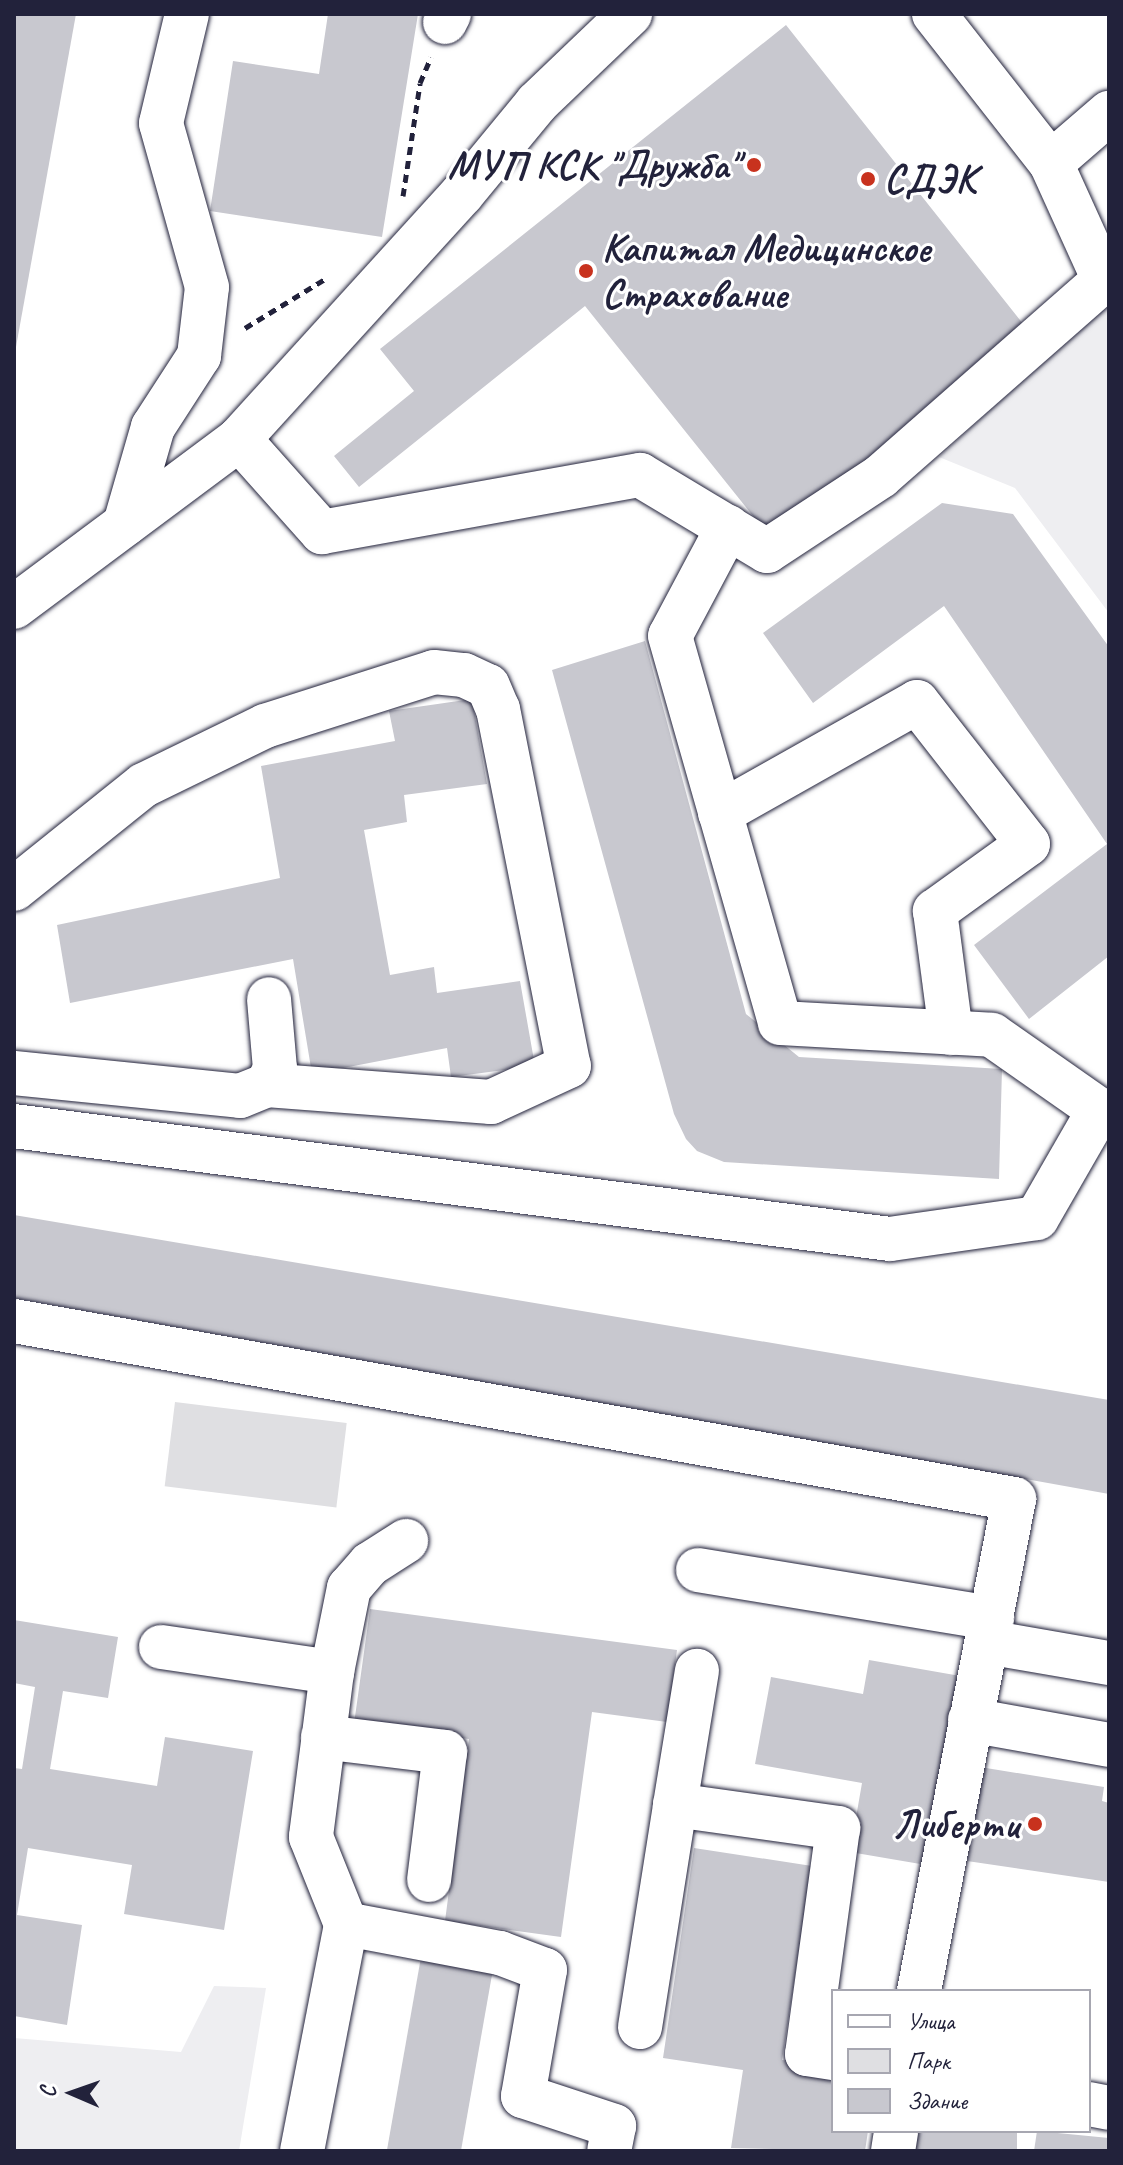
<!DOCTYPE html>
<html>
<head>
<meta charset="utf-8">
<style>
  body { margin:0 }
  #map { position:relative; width:1123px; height:2165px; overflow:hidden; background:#fff; font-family:Caveat,sans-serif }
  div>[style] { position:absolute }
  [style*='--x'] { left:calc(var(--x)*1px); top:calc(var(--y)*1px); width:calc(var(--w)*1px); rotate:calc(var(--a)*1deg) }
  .built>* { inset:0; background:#eeeef1 }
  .green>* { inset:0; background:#dfdfe2; transform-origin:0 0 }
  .building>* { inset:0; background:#c8c8cf; transform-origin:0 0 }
  .path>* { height:5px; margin-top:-2.5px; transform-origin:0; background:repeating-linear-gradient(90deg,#22223b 0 8px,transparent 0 14px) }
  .roads { filter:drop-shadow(0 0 2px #22223b) drop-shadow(0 0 2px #22223b) }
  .minor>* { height:44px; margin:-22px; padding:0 22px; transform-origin:22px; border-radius:22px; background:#fff }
  .dots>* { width:22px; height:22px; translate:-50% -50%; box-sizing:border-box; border:4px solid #fff; border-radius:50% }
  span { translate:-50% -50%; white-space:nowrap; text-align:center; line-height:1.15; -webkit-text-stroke:6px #fff; paint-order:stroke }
  .poi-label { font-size:40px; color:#22223b; font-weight:700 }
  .right { translate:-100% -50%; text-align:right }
  .left { translate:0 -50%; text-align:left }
  .frame { position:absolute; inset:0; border:16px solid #22223b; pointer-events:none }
  .legend { position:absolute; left:831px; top:1989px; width:260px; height:144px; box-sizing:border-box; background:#fff; border:2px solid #a7a7b1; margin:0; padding:10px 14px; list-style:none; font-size:24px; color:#22223b }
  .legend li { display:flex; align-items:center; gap:16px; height:40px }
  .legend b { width:40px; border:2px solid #a7a7b1 }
  .north { position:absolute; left:32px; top:2053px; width:80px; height:80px; -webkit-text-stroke:6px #fff; paint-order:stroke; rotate:272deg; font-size:22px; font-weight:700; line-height:32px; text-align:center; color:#22223b }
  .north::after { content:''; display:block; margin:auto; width:28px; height:36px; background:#22223b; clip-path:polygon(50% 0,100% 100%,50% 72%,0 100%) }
</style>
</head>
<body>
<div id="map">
  <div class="built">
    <i style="clip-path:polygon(1109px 301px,1109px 613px,1015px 488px,939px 457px)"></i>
    <i style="clip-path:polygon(214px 1986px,266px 1988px,239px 2151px,14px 2151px,14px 2038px,181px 2052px)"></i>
  </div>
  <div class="green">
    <i style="left:175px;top:1402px;width:173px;height:85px;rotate:7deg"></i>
  </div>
  <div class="building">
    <i style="clip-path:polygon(14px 14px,76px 14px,16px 347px,14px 347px)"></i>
    <i style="clip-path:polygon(328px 14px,418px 14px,382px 237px,210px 211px,233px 61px,319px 74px)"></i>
    <i style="clip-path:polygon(786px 25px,1031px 334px,773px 541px,585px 306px,359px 487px,334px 456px,414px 391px,380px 349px)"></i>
    <i style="clip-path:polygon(942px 503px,1013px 514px,1109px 647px,1109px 956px,1029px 1019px,974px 945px,1107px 844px,944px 606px,813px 703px,763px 633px)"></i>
    <i style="clip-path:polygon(645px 641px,746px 1014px,799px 1057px,1002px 1069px,999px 1179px,724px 1162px,697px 1151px,686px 1139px,674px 1114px,552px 670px)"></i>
    <i style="clip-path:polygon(472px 699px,487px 784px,404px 795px,407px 822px,364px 830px,390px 975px,434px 967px,437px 993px,520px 981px,535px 1066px,451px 1077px,447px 1048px,312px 1074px,293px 959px,70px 1003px,57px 925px,280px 878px,261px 766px,395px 741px,389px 711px)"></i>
    <i style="clip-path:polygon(14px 1215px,1109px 1400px,1109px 1494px,14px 1298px)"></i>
    <i style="clip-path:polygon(370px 1609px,677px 1650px,667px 1722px,592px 1712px,561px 1937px,445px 1921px,469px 1739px,354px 1724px)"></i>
    <i style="clip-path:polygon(14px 1620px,118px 1637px,108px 1698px,63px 1691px,50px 1769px,157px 1786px,165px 1737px,253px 1751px,224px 1930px,124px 1914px,132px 1865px,28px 1848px,17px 1915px,82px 1925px,67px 2025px,14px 2016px,14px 1768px,22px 1769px,35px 1687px,14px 1683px)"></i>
    <i style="clip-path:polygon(869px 1660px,966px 1677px,932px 1866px,850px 1852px,862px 1783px,755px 1764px,771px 1677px,863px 1694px)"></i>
    <i style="clip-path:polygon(980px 1767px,1104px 1787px,1102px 1801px,1109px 1803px,1109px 1882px,967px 1861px)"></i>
    <i style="clip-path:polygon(694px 1848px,812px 1866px,782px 2060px,833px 2067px,833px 2131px,868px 2131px,865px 2151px,731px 2148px,743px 2070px,663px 2058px)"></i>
    <i style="left:421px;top:1957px;width:73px;height:198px;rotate:10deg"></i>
    <i style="left:916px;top:2131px;width:101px;height:20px"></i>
    <i style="clip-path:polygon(1037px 2131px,1109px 2138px,1109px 2151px,1034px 2151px)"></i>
  </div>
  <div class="path">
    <i style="--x:403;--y:196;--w:114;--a:-81.4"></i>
    <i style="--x:420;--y:83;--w:28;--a:-67"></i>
    <i style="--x:245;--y:328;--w:94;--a:-31.5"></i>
  </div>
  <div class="roads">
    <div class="minor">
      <i style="--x:934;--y:14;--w:189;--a:51.9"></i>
      <i style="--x:1051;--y:163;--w:77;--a:-40.8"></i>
      <i style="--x:445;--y:22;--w:9;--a:-63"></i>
      <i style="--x:239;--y:439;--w:125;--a:48.3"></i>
      <i style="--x:322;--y:532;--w:323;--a:-10.2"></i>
      <i style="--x:640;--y:475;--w:148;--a:30.9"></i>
      <i style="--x:767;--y:551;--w:136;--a:-33.3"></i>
      <i style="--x:881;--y:476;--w:297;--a:-41.3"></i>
      <i style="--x:1104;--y:280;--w:128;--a:-114.4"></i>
      <i style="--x:125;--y:524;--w:101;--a:-73.9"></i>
      <i style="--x:153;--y:427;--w:85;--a:-57.1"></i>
      <i style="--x:199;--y:356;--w:69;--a:-83.4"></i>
      <i style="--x:207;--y:287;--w:170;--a:-105.7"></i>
      <i style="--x:161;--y:123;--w:112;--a:-76.6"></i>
      <i style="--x:728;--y:527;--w:123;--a:118"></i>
      <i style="--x:670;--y:636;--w:402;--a:74.1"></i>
      <i style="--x:780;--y:1023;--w:212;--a:3.2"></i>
      <i style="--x:992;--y:1035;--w:143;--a:35"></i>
      <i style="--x:14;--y:607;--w:281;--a:-36.7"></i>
      <i style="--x:239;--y:439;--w:331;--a:-47.7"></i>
      <i style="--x:462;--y:194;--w:118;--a:-50.5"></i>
      <i style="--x:537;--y:103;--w:129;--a:-43.7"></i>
      <i style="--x:720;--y:813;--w:226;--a:-29.4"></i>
      <i style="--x:917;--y:702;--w:180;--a:52"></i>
      <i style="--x:1028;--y:844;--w:115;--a:144.2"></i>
      <i style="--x:935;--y:911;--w:123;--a:82.5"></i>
      <i style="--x:14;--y:889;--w:166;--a:-38.7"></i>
      <i style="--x:144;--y:785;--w:135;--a:-26"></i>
      <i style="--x:265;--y:726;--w:177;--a:-17.7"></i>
      <i style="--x:434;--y:672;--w:30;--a:6"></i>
      <i style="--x:464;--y:675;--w:26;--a:25"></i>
      <i style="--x:488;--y:686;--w:25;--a:67"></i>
      <i style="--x:498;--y:709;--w:364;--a:78.8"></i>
      <i style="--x:569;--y:1066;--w:86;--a:155.2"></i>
      <i style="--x:491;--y:1102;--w:225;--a:-175.7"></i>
      <i style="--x:14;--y:1073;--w:227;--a:5.8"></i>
      <i style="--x:240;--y:1096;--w:29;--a:-22"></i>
      <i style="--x:267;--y:1085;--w:18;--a:-63"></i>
      <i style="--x:275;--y:1069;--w:70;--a:-94.9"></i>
      <i style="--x:14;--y:1126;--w:883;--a:7.35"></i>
      <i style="--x:890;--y:1239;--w:148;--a:-8.1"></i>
      <i style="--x:1037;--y:1218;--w:125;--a:-60.1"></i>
      <i style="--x:14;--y:1321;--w:1016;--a:10.09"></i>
      <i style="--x:1014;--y:1499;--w:501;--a:100.93"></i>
      <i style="--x:698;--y:1570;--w:298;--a:9.3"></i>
      <i style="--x:987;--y:1642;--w:124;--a:9.8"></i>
      <i style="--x:161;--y:1647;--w:173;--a:8.3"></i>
      <i style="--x:332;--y:1672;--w:166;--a:97.3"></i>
      <i style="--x:311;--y:1837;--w:94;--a:68.1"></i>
      <i style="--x:346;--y:1924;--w:157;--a:10.7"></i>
      <i style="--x:500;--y:1953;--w:48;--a:20.7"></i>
      <i style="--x:545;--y:1970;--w:128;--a:99.9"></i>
      <i style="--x:523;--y:2096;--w:96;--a:18.2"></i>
      <i style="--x:614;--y:2126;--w:25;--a:101"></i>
      <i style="--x:332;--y:1672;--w:86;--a:-78.6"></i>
      <i style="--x:349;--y:1588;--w:32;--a:-49"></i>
      <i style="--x:370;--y:1564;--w:43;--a:-32.6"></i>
      <i style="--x:970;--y:1720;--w:141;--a:10.2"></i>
      <i style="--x:323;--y:1737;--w:123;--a:7"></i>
      <i style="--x:445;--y:1752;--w:129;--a:97.1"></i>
      <i style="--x:675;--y:1805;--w:136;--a:-80.7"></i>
      <i style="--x:640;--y:2027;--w:225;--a:-81"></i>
      <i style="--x:675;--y:1805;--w:165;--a:8"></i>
      <i style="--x:838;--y:1828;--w:228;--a:97.8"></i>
      <i style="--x:807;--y:2054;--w:26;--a:9"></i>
      <i style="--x:1089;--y:2104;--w:20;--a:11"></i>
      <i style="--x:302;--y:2151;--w:231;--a:-79"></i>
      <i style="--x:893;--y:2151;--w:20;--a:-81"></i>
    </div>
  </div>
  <div class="dots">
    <i style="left:754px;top:165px;background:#c8321e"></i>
    <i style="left:868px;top:179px;background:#c8321e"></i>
    <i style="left:586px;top:271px;background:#c8321e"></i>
    <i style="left:1035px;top:1824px;background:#c8321e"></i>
  </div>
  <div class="poi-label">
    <span class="right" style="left:738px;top:165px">МУП КСК "Дружба"</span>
    <span class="left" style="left:884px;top:179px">СДЭК</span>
    <span class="left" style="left:602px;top:271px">Капитал Медицинское<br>Страхование</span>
    <span class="right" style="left:1019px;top:1824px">Либерти</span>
  </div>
  <div class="frame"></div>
  <ul class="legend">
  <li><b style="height:10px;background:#fff"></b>Улица</li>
  <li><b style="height:22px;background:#dfdfe2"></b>Парк</li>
  <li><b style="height:22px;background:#c8c8cf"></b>Здание</li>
  </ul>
  <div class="north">С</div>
</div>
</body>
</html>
